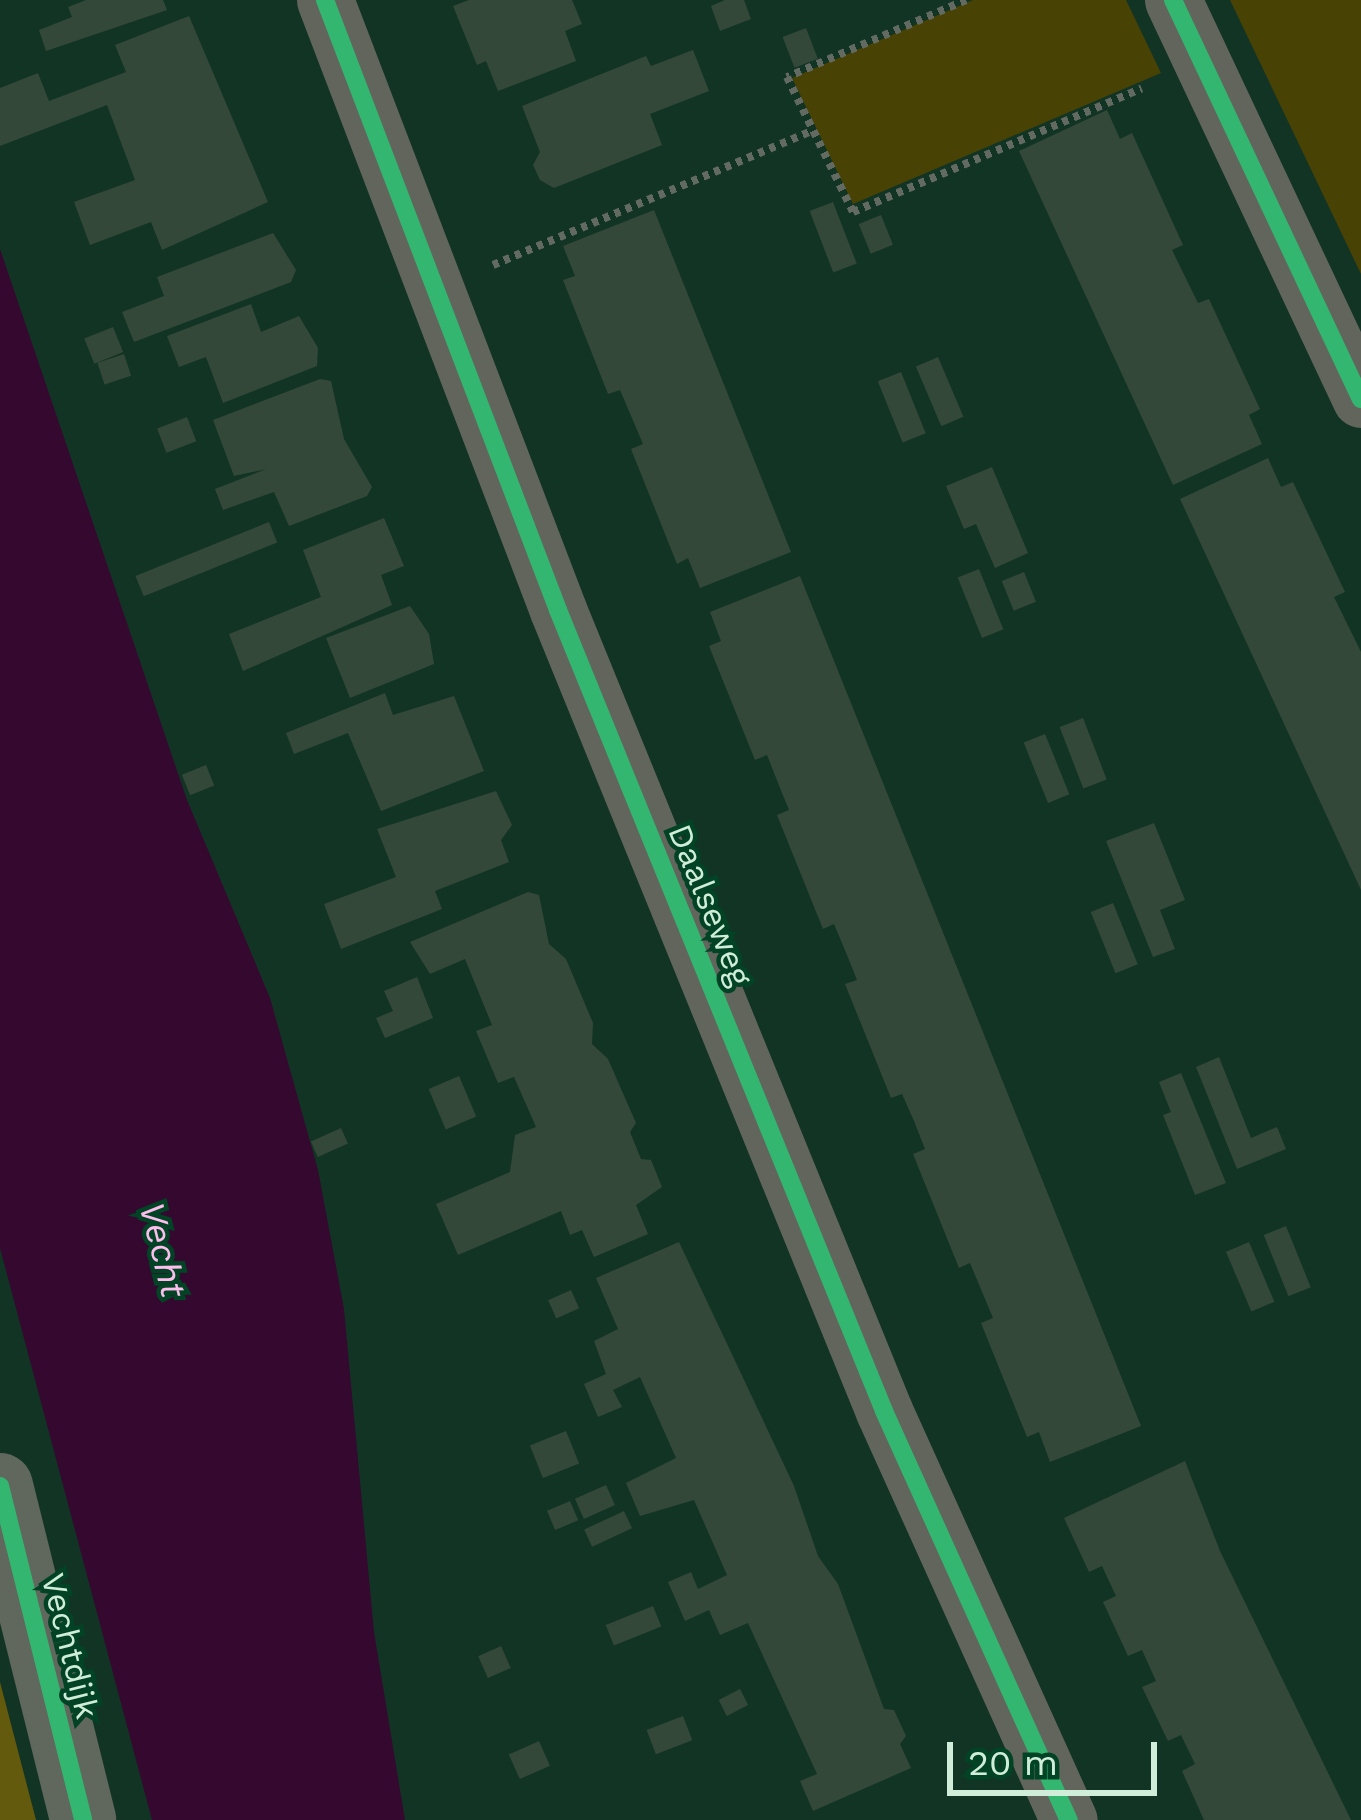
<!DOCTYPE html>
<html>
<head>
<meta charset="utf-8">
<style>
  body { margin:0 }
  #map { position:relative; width:1361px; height:1820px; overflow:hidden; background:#123424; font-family:"Work Sans",sans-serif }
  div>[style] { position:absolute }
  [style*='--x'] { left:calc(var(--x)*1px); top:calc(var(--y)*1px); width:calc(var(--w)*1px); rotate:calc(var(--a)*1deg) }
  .green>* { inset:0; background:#494205 }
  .forest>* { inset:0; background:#645a0d }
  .water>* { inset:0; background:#35082f }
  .building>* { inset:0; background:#334838; transform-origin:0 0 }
  .path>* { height:8px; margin-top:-4px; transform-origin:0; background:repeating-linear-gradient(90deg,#626a61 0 6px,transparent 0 12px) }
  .street>* { height:57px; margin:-28.5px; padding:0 28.5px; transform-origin:28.5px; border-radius:28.5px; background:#62655c }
  .secondary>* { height:66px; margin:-33px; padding:0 33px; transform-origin:33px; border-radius:33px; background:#60675c }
  .cycleway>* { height:18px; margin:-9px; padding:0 9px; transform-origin:9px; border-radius:9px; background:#33b770 }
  span { translate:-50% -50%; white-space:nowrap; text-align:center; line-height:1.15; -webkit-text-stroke:9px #034325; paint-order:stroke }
  .street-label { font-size:33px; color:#d0edd9 }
  .water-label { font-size:36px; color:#fcbeec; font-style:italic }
  .scale { position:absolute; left:947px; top:1742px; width:210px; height:54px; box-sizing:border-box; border:6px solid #d0edd9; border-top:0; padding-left:15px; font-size:36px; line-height:42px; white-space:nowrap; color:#d0edd9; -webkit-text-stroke:9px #034325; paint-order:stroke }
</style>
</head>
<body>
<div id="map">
  <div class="green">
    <i style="clip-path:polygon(973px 0,1126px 0,1161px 73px,853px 204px,792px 78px)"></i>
    <i style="clip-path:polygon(1230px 0,1361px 0,1361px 274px)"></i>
  </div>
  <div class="forest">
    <i style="clip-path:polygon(0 1682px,36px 1820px,0 1820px)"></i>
  </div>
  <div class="water">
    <i style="clip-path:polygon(0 249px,187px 800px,270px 998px,318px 1170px,344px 1309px,374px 1632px,405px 1820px,152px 1820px,0 1248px)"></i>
  </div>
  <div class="building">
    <i style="clip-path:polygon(86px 0,163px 0,167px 10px,46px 51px,39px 30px,72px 17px,68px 7px)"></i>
    <i style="clip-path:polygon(469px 0,572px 0,582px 24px,565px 31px,576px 61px,498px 91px,486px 61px,477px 65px,453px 6px)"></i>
    <i style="clip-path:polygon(725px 0,744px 0,751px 19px,720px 31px,711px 6px)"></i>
    <i style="clip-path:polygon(189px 16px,268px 202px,162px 250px,151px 222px,90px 245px,74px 202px,135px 180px,107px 105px,0 146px,0 88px,38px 73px,49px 101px,126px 72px,115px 45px)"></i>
    <i style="left:806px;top:28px;width:33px;height:25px;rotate:69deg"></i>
    <i style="clip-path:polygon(693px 50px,709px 91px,650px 114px,662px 145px,554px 188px,540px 180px,533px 165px,540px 152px,522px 106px,646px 56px,651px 66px)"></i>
    <i style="clip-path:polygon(1107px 110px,1120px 139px,1132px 133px,1183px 245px,1172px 250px,1198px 303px,1209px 299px,1260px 409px,1249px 415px,1262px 444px,1173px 485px,1019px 151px)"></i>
    <i style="left:833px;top:202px;width:66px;height:25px;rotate:69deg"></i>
    <i style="clip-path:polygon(654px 210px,791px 552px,700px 588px,688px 558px,677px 564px,631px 449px,643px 444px,620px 390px,608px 394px,563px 280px,575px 276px,563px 246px)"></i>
    <i style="left:881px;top:215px;width:32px;height:24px;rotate:68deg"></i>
    <i style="clip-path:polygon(273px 233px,296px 270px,291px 282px,134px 342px,122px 312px,164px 296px,157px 277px)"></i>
    <i style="clip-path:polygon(251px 304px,261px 332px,299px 316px,318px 348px,317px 366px,223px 403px,206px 357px,179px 367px,167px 336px)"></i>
    <i style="left:113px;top:327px;width:27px;height:31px;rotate:68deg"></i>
    <i style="left:124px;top:354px;width:23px;height:28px;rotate:72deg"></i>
    <i style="left:938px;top:357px;width:65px;height:24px;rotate:67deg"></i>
    <i style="left:901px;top:372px;width:66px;height:25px;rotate:68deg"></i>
    <i style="clip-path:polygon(320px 379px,331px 381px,344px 439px,372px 487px,367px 496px,289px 526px,274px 492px,223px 510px,215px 489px,266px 469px,234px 476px,213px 420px)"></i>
    <i style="left:187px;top:417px;width:26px;height:32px;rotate:69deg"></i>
    <i style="clip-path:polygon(1268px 458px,1281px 487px,1293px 482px,1345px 592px,1334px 597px,1361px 652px,1361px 890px,1180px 499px)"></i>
    <i style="clip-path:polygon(992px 467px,1028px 553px,995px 568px,976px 524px,964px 529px,946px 486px)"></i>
    <i style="clip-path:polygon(384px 518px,404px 566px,381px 575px,392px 605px,243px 671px,229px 634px,321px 597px,303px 550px)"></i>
    <i style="left:269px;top:522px;width:22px;height:144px;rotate:68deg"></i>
    <i style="left:979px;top:569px;width:65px;height:23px;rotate:68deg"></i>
    <i style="left:1024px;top:572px;width:32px;height:24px;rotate:68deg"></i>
    <i style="clip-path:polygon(800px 576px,1141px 1426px,1050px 1462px,1039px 1432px,1027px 1437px,981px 1323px,993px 1318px,970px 1263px,959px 1268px,913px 1154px,925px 1149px,914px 1121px,902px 1094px,891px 1098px,845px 984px,857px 980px,847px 955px,834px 924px,823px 929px,777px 815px,789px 810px,778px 783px,767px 755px,755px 760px,709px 646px,721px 641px,710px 612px)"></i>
    <i style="clip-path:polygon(410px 606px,429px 634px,434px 664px,350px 698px,326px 638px)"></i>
    <i style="clip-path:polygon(385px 693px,393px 715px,454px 696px,484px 771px,381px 811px,348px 733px,294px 754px,286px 733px)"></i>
    <i style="left:1083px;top:718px;width:66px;height:25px;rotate:69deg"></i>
    <i style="left:1045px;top:734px;width:65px;height:23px;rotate:68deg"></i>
    <i style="left:206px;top:765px;width:22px;height:26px;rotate:68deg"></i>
    <i style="clip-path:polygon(496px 791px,512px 825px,501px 840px,509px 862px,435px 891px,442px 909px,341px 949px,324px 904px,396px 877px,377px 829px)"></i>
    <i style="clip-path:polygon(1154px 823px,1185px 900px,1160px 910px,1175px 949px,1153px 957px,1106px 841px)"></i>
    <i style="clip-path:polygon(528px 892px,539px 895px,549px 944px,566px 959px,593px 1023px,592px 1044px,608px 1059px,636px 1123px,630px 1132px,641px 1159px,651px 1160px,662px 1187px,636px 1205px,648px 1234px,594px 1257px,582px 1230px,570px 1235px,561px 1211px,458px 1255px,436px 1204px,510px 1172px,515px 1135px,536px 1127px,514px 1077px,498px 1083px,476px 1031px,492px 1025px,465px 959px,430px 974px,410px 942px)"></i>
    <i style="left:1113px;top:903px;width:66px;height:24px;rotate:68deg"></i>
    <i style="clip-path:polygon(417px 977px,433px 1018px,385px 1038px,376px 1018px,393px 1011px,384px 991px)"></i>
    <i style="clip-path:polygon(1219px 1057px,1251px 1138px,1277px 1127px,1286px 1149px,1237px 1169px,1196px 1067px)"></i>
    <i style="clip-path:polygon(1181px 1073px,1226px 1183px,1195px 1195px,1163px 1115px,1171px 1112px,1159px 1082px)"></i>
    <i style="left:459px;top:1076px;width:44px;height:33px;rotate:67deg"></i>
    <i style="left:341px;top:1128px;width:17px;height:33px;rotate:66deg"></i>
    <i style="left:1286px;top:1226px;width:66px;height:24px;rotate:68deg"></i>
    <i style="clip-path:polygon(679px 1242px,794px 1486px,818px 1556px,838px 1584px,884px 1709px,894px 1710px,906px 1736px,900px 1744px,911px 1768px,813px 1811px,800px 1781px,817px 1774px,748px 1623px,720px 1635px,709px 1610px,685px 1621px,668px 1582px,691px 1572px,698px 1589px,727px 1575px,694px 1500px,640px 1516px,626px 1483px,676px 1458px,640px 1377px,613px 1390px,622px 1407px,598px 1417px,584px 1384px,606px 1374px,594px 1341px,618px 1329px,596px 1278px)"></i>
    <i style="left:1249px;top:1242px;width:65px;height:25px;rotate:67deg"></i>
    <i style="left:571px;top:1290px;width:20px;height:25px;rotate:66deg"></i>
    <i style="left:566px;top:1431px;width:35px;height:39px;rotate:68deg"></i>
    <i style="clip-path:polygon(1185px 1461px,1220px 1551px,1351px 1820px,1204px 1820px,1182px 1771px,1195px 1764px,1181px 1735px,1168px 1741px,1142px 1687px,1156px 1681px,1142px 1650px,1128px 1656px,1103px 1602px,1116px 1596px,1102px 1566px,1089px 1572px,1064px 1518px)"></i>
    <i style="left:606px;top:1485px;width:22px;height:34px;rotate:66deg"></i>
    <i style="left:570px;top:1501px;width:21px;height:25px;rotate:67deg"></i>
    <i style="left:624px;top:1511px;width:19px;height:44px;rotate:65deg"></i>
    <i style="left:653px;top:1606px;width:22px;height:51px;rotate:68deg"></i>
    <i style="left:501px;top:1646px;width:24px;height:25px;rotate:66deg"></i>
    <i style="left:740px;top:1689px;width:18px;height:24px;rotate:63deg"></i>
    <i style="left:683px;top:1716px;width:26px;height:39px;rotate:69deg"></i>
    <i style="left:539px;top:1741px;width:27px;height:33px;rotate:66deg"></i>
  </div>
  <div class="path">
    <i style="--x:966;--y:0;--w:195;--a:156.7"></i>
    <i style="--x:787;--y:77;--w:150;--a:63.9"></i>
    <i style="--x:853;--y:212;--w:314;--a:-23.2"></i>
    <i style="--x:493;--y:265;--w:346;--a:-22.8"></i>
  </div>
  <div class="street">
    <i style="--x:325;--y:0;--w:653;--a:69.09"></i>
    <i style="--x:558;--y:610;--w:865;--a:67.85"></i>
    <i style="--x:884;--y:1411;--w:449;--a:65.7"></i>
    <i style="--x:1173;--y:0;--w:441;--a:64.8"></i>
  </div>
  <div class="secondary">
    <i style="--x:0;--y:1486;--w:344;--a:76"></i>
  </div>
  <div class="cycleway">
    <i style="--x:325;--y:0;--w:653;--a:69.09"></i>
    <i style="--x:558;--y:610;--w:865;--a:67.85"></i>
    <i style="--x:884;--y:1411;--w:449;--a:65.7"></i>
    <i style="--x:1173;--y:0;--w:441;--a:64.8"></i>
    <i style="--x:0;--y:1486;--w:344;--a:76"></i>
  </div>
  <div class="street-label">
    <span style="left:710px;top:905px;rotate:68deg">Daalseweg</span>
    <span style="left:70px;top:1646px;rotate:76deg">Vechtdijk</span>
  </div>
  <div class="water-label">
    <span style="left:162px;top:1250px;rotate:76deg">Vecht</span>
  </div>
  <div class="scale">20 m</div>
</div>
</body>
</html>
